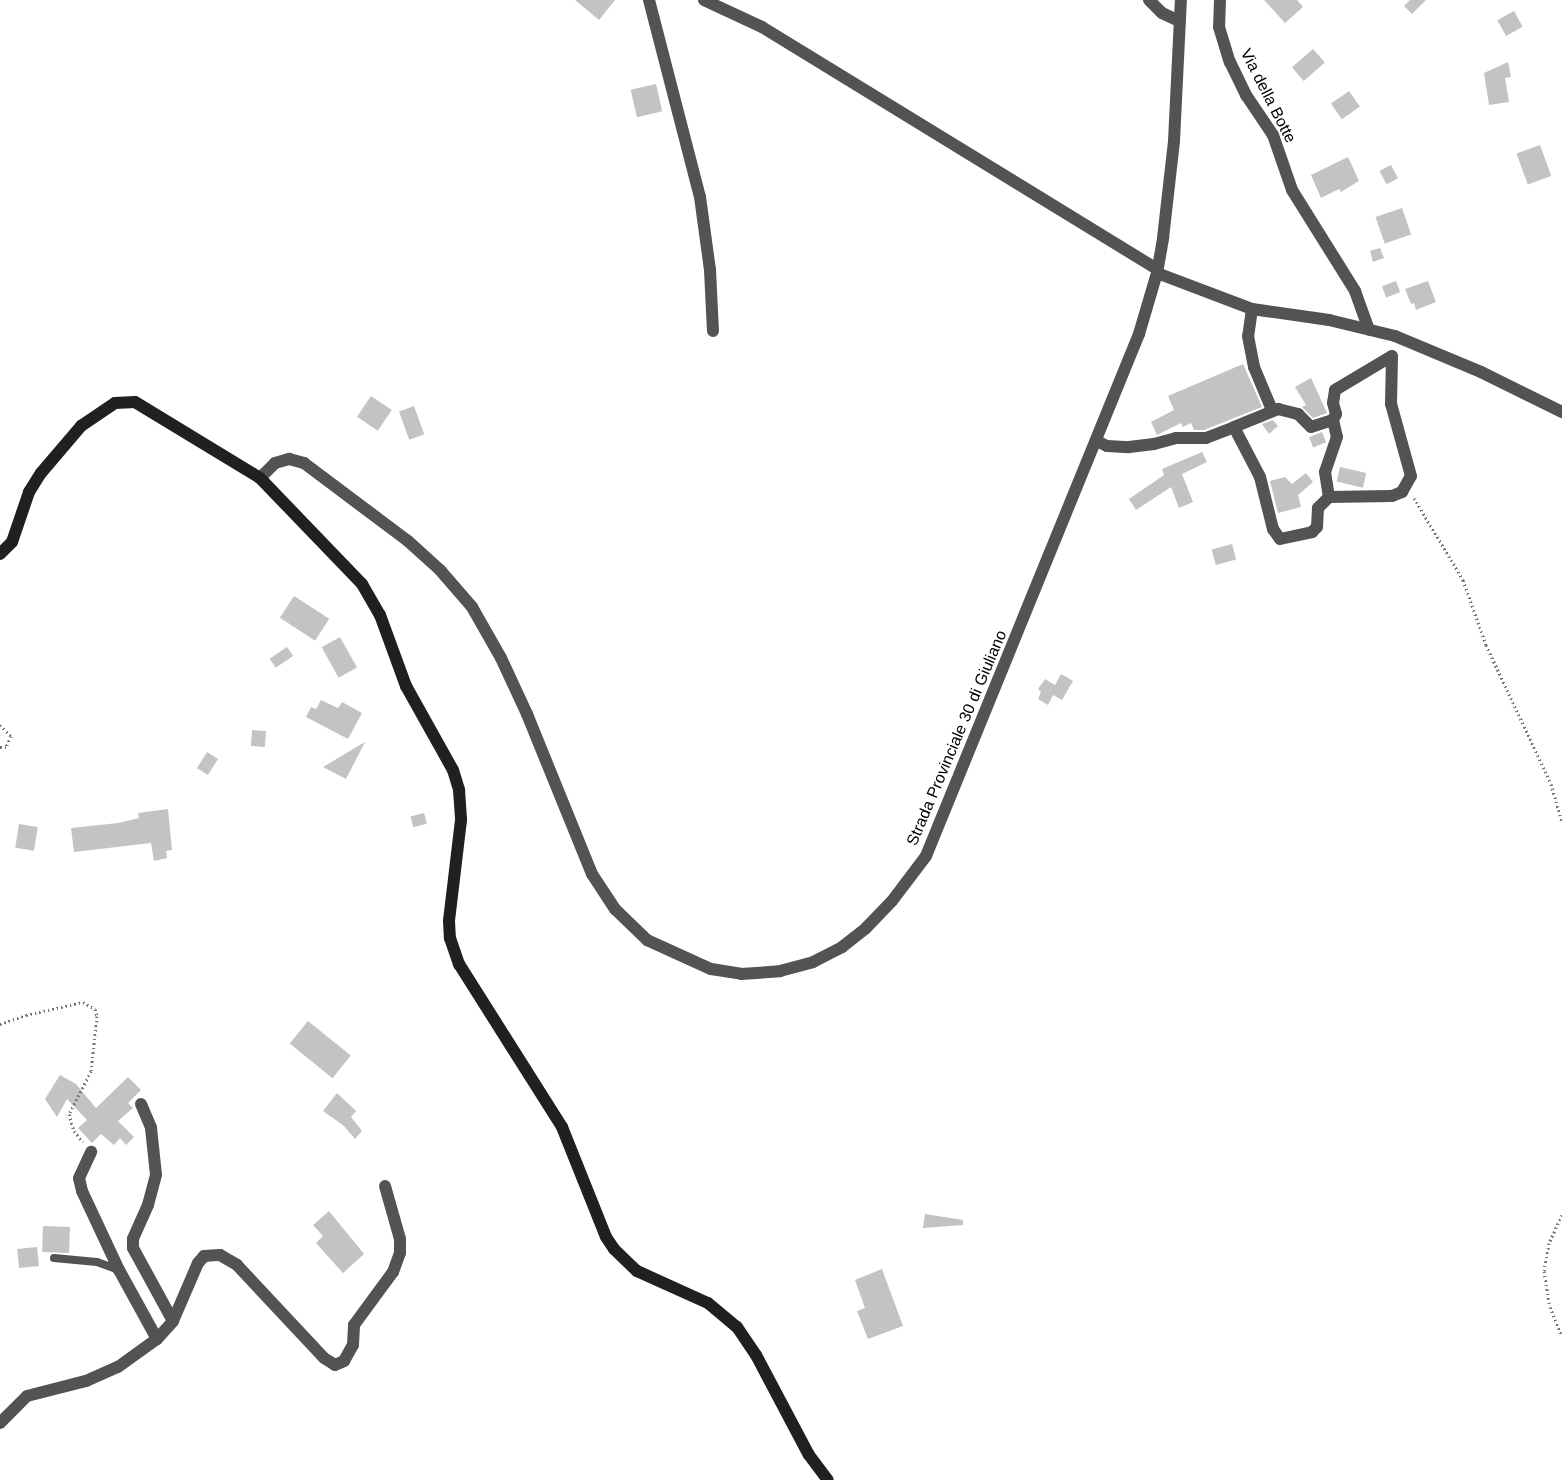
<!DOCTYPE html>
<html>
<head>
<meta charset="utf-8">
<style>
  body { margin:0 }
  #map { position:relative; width:1562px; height:1480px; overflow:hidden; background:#fff; font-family:Helvetica,sans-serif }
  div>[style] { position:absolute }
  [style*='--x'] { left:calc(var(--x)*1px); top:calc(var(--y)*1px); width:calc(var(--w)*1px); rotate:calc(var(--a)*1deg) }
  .building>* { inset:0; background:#c3c3c3; transform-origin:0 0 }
  .path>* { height:3px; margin-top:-1.5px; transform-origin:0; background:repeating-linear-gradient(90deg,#757575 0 1.5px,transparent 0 4.5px) }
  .service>* { height:8px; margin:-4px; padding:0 4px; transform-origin:4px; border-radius:4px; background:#535353 }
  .minor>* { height:12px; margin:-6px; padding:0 6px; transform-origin:6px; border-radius:6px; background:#535353 }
  .tertiary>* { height:12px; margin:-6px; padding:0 6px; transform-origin:6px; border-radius:6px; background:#535353 }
  .secondary>* { height:12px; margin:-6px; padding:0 6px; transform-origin:6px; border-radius:6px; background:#202020 }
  span { translate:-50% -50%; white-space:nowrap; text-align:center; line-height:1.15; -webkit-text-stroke:4.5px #fff; paint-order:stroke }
  .street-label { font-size:16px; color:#000 }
</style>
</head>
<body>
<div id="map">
  <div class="building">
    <i style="clip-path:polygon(575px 0,615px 0,599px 20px)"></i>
    <i style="clip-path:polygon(1264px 0,1297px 0,1303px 7px,1285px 23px)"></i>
    <i style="clip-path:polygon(1410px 0,1426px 0,1412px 14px,1404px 6px)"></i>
    <i style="left:1514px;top:11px;width:18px;height:19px;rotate:61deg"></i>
    <i style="left:1313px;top:49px;width:18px;height:28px;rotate:49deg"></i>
    <i style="clip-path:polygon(1508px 62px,1511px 77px,1505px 78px,1509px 102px,1489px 105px,1484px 73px)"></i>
    <i style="left:656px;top:84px;width:28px;height:26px;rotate:77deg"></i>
    <i style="left:1349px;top:91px;width:19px;height:22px;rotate:55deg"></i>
    <i style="left:1540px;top:145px;width:33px;height:25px;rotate:70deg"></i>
    <i style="clip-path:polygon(1348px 157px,1359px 181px,1341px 192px,1339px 189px,1321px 198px,1311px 175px)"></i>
    <i style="left:1391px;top:165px;width:15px;height:13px;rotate:62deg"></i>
    <i style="left:1402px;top:208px;width:28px;height:28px;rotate:71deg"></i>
    <i style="clip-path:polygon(1380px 248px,1384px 258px,1373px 262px,1370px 251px)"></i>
    <i style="left:1396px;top:281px;width:12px;height:15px;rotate:70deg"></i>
    <i style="clip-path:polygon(1428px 281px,1436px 302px,1416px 310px,1414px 303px,1411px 304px,1405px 289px)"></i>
    <i style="clip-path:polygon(1243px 364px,1262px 407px,1204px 430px,1194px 430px,1191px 423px,1183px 427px,1181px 423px,1157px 435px,1151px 422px,1174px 410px,1168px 396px)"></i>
    <i style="clip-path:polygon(1311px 378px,1327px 413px,1313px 418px,1302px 407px,1306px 405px,1295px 387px)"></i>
    <i style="left:371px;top:396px;width:25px;height:25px;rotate:34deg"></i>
    <i style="left:414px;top:406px;width:30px;height:16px;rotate:70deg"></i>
    <i style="clip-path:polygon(1273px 420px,1278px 426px,1269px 434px,1262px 424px)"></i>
    <i style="left:1322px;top:432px;width:11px;height:14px;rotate:68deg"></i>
    <i style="clip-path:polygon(1202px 452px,1207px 462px,1182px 474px,1193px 502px,1179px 508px,1171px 487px,1136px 510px,1129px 499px,1164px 475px,1162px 469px)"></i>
    <i style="left:1340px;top:467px;width:27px;height:15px;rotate:13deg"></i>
    <i style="clip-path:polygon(1306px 473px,1313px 482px,1298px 495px,1301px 507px,1278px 513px,1270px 481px,1285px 477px,1292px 484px)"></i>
    <i style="left:1232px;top:544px;width:16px;height:21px;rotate:75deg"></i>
    <i style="left:294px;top:596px;width:42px;height:26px;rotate:33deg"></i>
    <i style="left:340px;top:637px;width:35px;height:21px;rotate:61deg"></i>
    <i style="left:287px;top:647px;width:11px;height:21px;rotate:56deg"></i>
    <i style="clip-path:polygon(1061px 674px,1073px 681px,1062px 700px,1053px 695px,1048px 705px,1038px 699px,1041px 692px,1038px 689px,1045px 679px,1055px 685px)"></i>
    <i style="clip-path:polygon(321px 700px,338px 708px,342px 702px,362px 713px,348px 739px,306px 717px,311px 707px,316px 709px)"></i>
    <i style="left:252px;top:730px;width:14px;height:16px;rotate:4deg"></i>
    <i style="clip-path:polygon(365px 742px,346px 779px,323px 767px)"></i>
    <i style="left:207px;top:752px;width:13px;height:19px;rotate:32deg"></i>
    <i style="clip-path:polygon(168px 809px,172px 850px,166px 851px,167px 858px,154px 861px,151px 843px,74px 852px,71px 828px,118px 823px,139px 818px,138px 813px)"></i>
    <i style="left:424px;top:813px;width:11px;height:14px;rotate:75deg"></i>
    <i style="left:19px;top:824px;width:19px;height:24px;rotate:9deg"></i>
    <i style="left:308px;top:1021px;width:55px;height:29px;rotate:39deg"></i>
    <i style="clip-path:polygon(60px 1075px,76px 1084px,96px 1108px,128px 1077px,141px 1090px,128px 1103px,133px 1108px,118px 1121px,134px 1137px,126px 1145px,120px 1138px,114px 1145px,101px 1134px,92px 1143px,78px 1128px,87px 1120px,67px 1099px,57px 1117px,45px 1099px)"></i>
    <i style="clip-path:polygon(337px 1093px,356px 1111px,351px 1117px,362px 1131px,355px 1139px,344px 1126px,323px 1111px)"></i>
    <i style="clip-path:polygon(329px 1211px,364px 1254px,343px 1273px,316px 1243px,323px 1236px,313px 1225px)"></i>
    <i style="clip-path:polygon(925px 1214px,963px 1220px,963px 1225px,923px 1228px)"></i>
    <i style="left:43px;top:1226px;width:27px;height:26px;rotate:2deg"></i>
    <i style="left:37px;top:1247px;width:19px;height:20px;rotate:84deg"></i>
    <i style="clip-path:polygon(882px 1269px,903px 1326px,868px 1339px,857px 1311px,865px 1308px,855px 1280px)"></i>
  </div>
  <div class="path">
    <i style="--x:1414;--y:498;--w:96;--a:59.1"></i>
    <i style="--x:1463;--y:580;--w:69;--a:70.5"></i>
    <i style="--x:1486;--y:645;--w:153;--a:64.9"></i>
    <i style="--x:1551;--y:784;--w:40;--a:74"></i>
    <i style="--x:0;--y:725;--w:16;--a:45"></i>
    <i style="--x:11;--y:736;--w:12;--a:114"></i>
    <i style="--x:6;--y:747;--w:6;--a:180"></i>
    <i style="--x:0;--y:1024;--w:28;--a:-19"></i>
    <i style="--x:26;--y:1015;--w:58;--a:-12.8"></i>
    <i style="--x:83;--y:1002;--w:14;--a:30"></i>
    <i style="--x:95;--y:1009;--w:7;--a:74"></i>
    <i style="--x:97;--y:1016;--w:55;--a:96.2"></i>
    <i style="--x:91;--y:1071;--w:48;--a:117.1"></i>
    <i style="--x:69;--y:1114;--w:18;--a:74"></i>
    <i style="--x:74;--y:1131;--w:14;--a:51"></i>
    <i style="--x:1562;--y:1215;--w:31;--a:115"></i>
    <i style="--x:1549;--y:1243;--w:28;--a:100"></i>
    <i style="--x:1544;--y:1271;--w:36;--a:81"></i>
    <i style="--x:1550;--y:1307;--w:31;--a:68"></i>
  </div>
  <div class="service">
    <i style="--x:54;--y:1258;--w:43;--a:5.3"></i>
    <i style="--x:97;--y:1262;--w:23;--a:20"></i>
  </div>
  <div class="minor">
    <i style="--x:649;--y:0;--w:203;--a:75.5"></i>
    <i style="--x:700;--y:197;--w:74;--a:82.2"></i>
    <i style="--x:710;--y:270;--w:61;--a:87.2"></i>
    <i style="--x:704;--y:0;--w:64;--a:25"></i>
    <i style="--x:762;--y:27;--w:463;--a:31.5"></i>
    <i style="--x:1149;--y:0;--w:18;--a:45"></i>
    <i style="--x:1162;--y:13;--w:19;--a:25"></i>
    <i style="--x:1220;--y:0;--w:27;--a:92"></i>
    <i style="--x:1219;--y:27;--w:37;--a:73"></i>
    <i style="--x:1230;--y:62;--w:37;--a:64"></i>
    <i style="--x:1246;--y:95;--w:48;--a:56"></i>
    <i style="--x:1273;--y:135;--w:58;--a:70.9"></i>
    <i style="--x:1292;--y:190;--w:119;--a:58"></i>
    <i style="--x:1355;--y:291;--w:41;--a:70.3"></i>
    <i style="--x:1157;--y:273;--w:102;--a:20.8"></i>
    <i style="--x:1252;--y:309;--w:78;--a:8.1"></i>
    <i style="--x:1329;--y:320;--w:68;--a:13.6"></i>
    <i style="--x:1395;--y:336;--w:93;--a:22.7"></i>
    <i style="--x:1481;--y:372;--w:90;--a:26.3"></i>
    <i style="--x:1252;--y:309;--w:27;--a:98"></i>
    <i style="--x:1248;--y:336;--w:32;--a:79"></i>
    <i style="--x:1254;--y:367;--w:47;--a:67.3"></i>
    <i style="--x:1333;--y:420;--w:17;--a:77"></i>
    <i style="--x:1337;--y:437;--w:37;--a:109"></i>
    <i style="--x:1325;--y:472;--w:25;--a:81"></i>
    <i style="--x:1329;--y:497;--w:63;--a:-0.9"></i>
    <i style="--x:1392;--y:496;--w:11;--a:-22"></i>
    <i style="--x:1402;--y:492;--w:18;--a:-61"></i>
    <i style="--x:1411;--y:476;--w:75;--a:-105.5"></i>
    <i style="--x:1391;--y:404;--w:48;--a:-88.8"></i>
    <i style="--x:1234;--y:427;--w:48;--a:-22.2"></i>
    <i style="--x:1278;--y:409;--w:21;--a:14"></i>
    <i style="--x:1298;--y:414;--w:18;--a:45"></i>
    <i style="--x:1311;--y:427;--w:23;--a:-18"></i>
    <i style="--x:1333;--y:420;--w:7;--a:-63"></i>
    <i style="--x:1336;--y:414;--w:11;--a:-105"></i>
    <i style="--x:1333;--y:403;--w:13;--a:-81"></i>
    <i style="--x:1335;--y:390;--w:66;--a:-30.8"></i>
    <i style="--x:1097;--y:441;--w:11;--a:27"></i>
    <i style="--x:1107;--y:446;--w:22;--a:3"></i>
    <i style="--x:1129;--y:447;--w:25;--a:-7"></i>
    <i style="--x:1154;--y:444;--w:23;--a:-15"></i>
    <i style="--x:1176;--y:438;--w:30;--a:0"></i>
    <i style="--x:1206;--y:438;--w:30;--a:-21"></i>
    <i style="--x:1234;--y:427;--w:56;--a:62.5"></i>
    <i style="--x:1260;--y:477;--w:54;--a:76"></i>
    <i style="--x:1273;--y:529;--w:12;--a:55"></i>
    <i style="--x:1280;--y:539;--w:33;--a:-12"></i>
    <i style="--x:1312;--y:532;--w:7;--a:-45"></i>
    <i style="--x:1317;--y:527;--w:19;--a:-87"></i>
    <i style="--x:1318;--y:508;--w:16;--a:-45"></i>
    <i style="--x:141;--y:1104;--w:26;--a:67"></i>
    <i style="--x:151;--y:1128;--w:47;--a:83.9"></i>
    <i style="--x:156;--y:1175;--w:31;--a:105"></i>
    <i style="--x:148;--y:1205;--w:37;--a:114"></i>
    <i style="--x:133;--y:1239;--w:9;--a:90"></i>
    <i style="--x:133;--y:1248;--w:83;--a:61.3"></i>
    <i style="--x:157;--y:1339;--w:24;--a:-48"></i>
    <i style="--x:173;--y:1321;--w:63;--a:-66.7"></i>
    <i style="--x:198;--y:1263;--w:9;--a:-49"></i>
    <i style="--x:204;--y:1256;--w:16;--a:-4"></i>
    <i style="--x:220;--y:1255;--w:20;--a:30"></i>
    <i style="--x:237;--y:1265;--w:127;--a:46.9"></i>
    <i style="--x:324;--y:1358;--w:13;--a:32"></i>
    <i style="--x:335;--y:1365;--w:10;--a:-24"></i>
    <i style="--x:344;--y:1361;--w:18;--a:-61"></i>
    <i style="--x:353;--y:1345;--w:20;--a:-87"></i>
    <i style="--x:354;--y:1325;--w:66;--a:-53.7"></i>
    <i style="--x:393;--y:1272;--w:20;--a:-70"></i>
    <i style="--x:400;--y:1253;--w:14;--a:-90"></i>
    <i style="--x:400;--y:1239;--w:55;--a:-105.8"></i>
    <i style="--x:0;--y:1423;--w:38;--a:-45"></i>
    <i style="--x:27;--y:1396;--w:61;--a:-14.3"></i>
    <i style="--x:86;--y:1381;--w:35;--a:-24"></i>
    <i style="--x:118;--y:1367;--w:48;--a:-35.7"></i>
    <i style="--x:157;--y:1339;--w:79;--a:-118.8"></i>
    <i style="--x:119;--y:1270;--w:87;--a:-115.1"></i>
    <i style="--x:82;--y:1191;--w:13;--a:-103"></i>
    <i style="--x:79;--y:1178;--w:29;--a:-65"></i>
  </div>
  <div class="tertiary">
    <i style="--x:260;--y:478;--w:21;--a:-45"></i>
    <i style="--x:275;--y:463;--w:15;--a:-16"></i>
    <i style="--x:289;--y:459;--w:16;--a:15"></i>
    <i style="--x:304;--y:463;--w:130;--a:36.9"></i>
    <i style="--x:408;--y:541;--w:43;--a:42.2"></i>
    <i style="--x:440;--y:570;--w:49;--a:49.1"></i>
    <i style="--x:472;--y:607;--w:59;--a:60.4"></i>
    <i style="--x:501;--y:658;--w:62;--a:65.1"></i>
    <i style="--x:527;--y:714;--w:173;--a:67.9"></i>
    <i style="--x:592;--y:874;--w:42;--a:56.7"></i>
    <i style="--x:615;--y:909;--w:45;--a:44.1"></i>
    <i style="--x:647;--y:940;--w:70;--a:24.4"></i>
    <i style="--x:711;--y:969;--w:30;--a:9"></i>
    <i style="--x:741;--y:974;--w:39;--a:-4"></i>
    <i style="--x:780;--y:971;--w:34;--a:-15"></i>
    <i style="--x:813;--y:962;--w:33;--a:-27"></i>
    <i style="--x:842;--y:947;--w:29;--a:-38"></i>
    <i style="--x:865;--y:929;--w:39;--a:-46"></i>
    <i style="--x:892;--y:901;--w:56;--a:-52.9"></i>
    <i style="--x:926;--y:856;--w:564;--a:-67.8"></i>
    <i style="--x:1139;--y:334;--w:64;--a:-73.6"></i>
    <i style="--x:1157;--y:273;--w:36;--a:-80"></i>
    <i style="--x:1163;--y:238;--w:98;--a:-83.5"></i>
    <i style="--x:1174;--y:141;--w:141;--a:-87.2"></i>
  </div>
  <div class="secondary">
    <i style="--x:0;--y:554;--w:17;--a:-45"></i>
    <i style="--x:12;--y:542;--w:53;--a:-71.2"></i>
    <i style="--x:29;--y:492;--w:22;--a:-58"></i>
    <i style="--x:41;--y:473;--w:62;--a:-49.6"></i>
    <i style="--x:81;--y:426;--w:41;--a:-34.1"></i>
    <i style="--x:115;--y:403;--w:20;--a:-3"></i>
    <i style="--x:135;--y:402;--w:146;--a:31.3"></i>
    <i style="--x:260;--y:478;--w:147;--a:46.1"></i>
    <i style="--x:362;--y:584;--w:36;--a:60"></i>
    <i style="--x:380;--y:615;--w:76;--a:69.9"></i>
    <i style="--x:406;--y:686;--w:96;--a:60.8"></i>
    <i style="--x:453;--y:770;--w:21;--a:73"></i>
    <i style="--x:459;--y:790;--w:30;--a:86"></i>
    <i style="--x:461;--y:820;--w:102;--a:96.8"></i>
    <i style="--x:449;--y:921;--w:17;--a:87"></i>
    <i style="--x:450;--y:938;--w:28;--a:71"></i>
    <i style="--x:459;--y:964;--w:193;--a:57.7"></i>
    <i style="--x:562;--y:1127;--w:118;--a:68.2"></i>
    <i style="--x:606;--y:1237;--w:14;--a:56"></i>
    <i style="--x:614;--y:1249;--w:32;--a:44"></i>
    <i style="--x:637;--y:1271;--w:78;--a:24.3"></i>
    <i style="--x:708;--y:1303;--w:38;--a:40"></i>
    <i style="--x:737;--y:1327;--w:34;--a:56"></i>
    <i style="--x:756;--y:1355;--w:113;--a:62.1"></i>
    <i style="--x:809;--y:1455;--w:31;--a:53"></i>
  </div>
  <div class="street-label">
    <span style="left:1268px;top:96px;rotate:63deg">Via della Botte</span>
    <span style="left:957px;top:738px;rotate:-67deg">Strada Provinciale 30 di Giuliano</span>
  </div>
</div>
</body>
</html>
